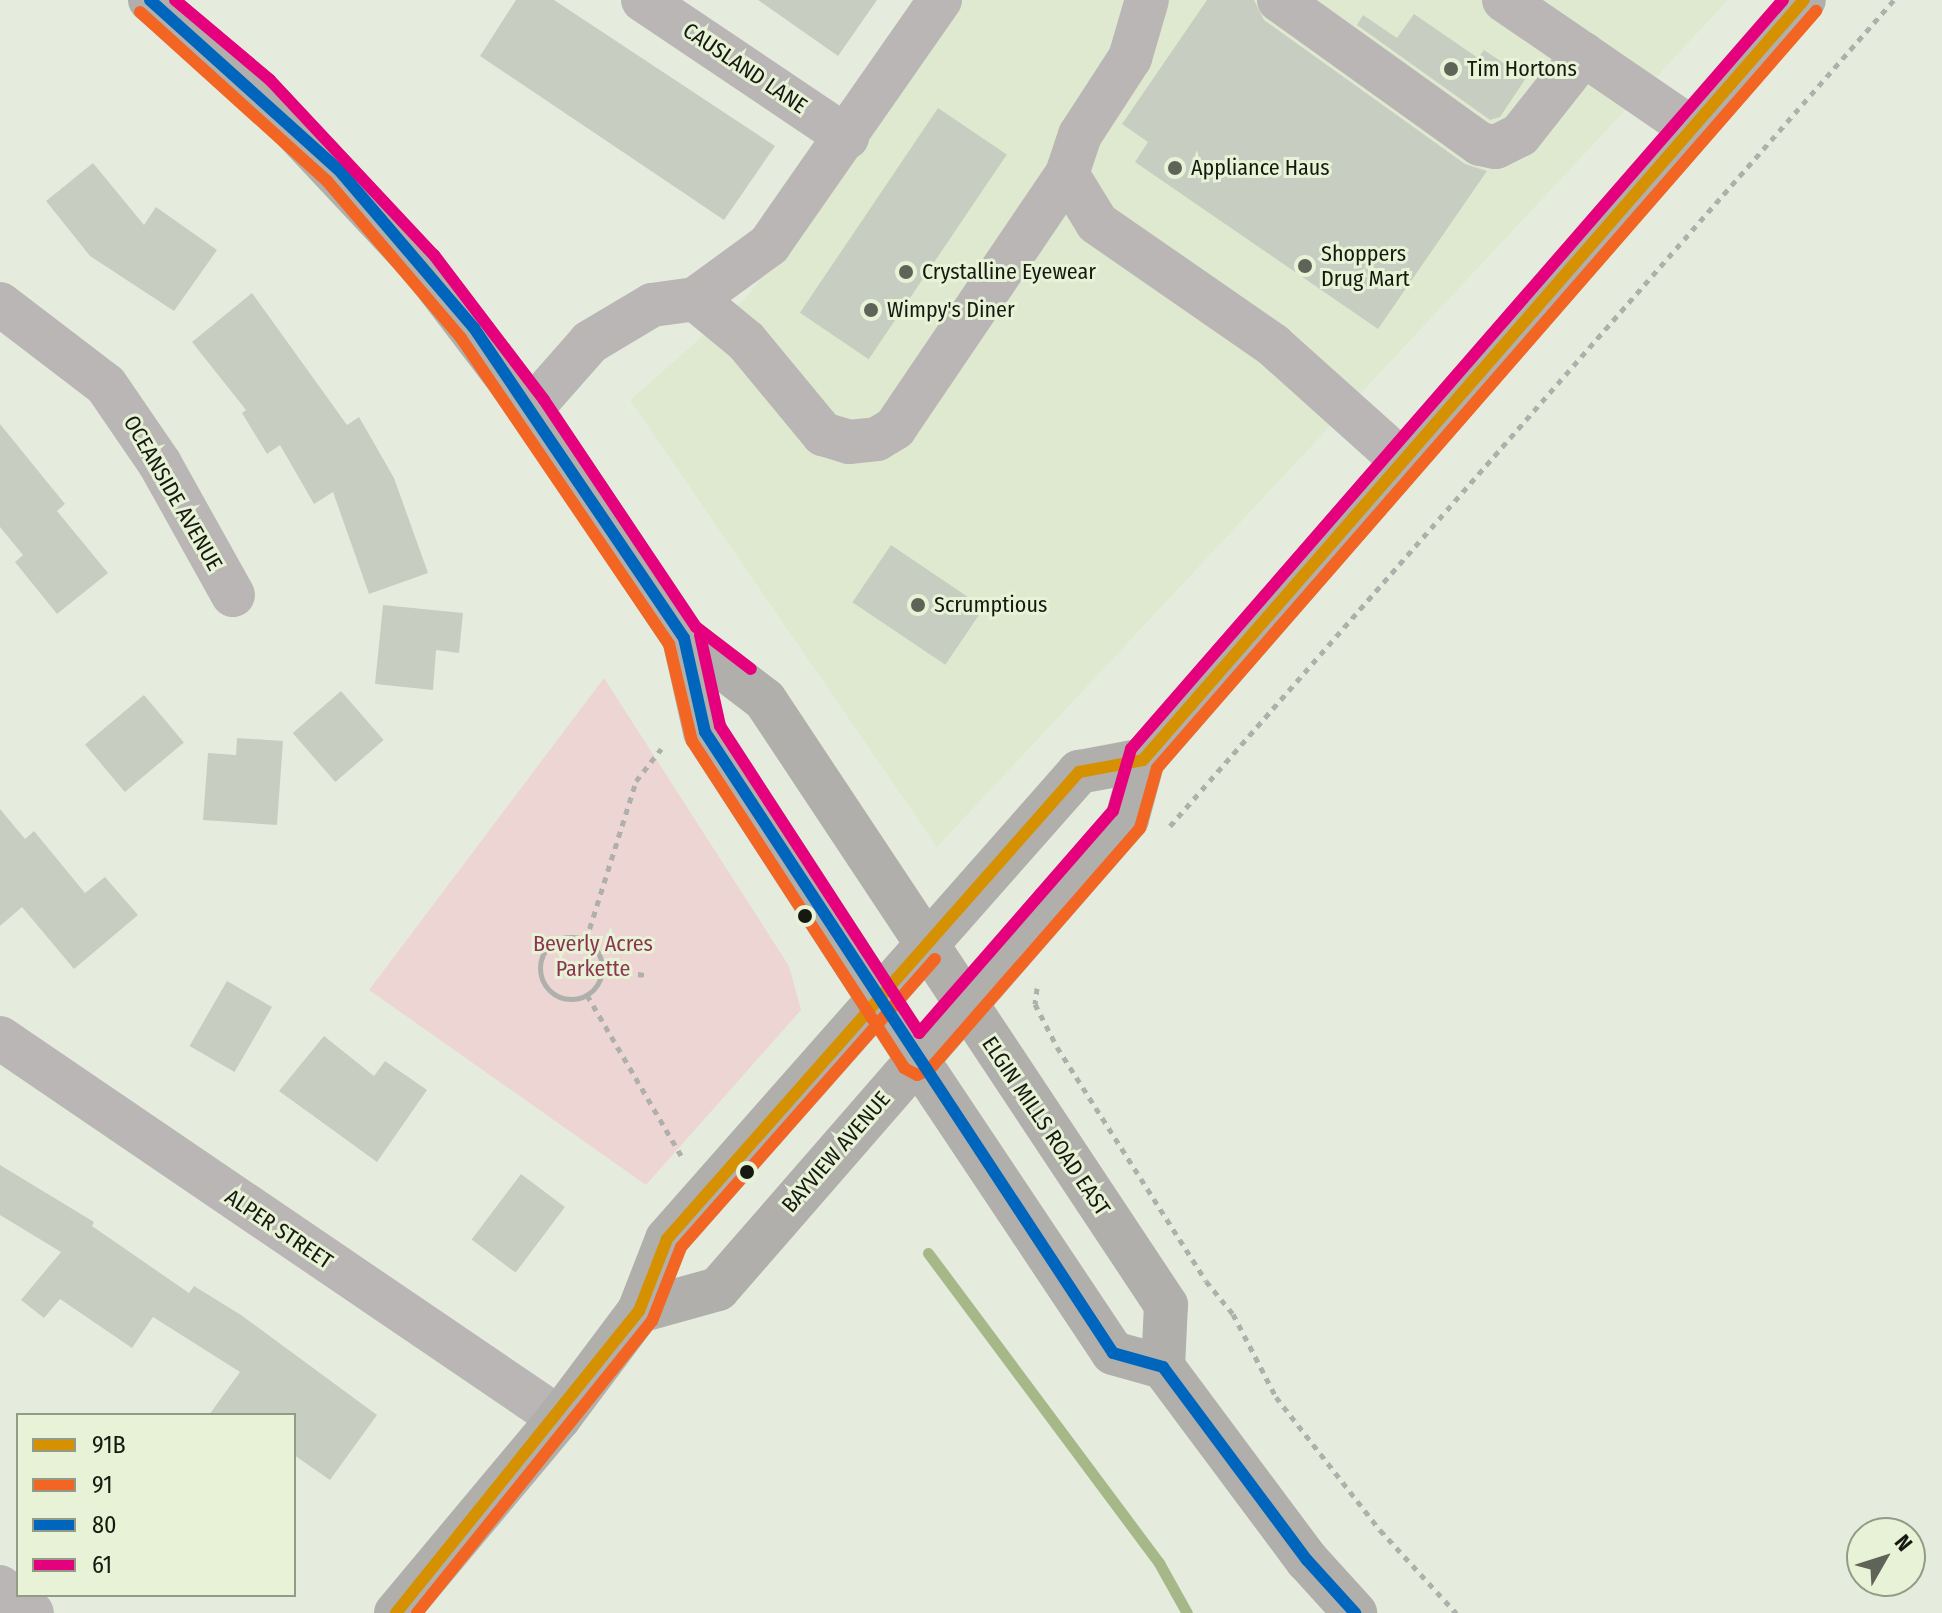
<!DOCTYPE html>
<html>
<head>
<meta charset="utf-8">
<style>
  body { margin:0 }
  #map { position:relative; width:1942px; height:1613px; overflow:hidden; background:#e6ecdd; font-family:"Fira Sans Condensed",sans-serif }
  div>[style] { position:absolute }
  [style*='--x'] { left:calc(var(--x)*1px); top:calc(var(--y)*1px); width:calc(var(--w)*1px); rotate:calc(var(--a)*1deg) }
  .built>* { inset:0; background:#dfe9cf }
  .green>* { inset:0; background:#edd5d4 }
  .stream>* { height:11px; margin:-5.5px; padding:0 5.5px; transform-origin:5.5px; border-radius:5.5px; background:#a6b888 }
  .building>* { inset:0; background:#c8cdc2; transform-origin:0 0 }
  .path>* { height:5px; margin-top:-2.5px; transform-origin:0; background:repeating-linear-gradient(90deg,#afb0ab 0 6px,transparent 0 12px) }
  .path>.ring { margin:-2.5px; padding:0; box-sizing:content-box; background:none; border:5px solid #afb0ab; border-radius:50% }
  .minor>* { height:44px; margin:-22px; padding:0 22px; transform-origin:22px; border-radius:22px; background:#b9b6b5 }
  .major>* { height:44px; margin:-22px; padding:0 22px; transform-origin:22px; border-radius:22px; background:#b1afab }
  .bus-1>* { height:12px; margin:-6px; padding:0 6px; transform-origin:6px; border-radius:6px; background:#d59102 }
  .bus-2>* { height:12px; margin:-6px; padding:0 6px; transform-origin:6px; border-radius:6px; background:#f26522 }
  .bus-3>* { height:12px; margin:-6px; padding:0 6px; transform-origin:6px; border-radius:6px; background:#0065bd }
  .bus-4>* { height:12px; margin:-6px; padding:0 6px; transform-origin:6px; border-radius:6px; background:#e5007d }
  .dots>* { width:22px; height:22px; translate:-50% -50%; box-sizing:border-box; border:4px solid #e7f2d7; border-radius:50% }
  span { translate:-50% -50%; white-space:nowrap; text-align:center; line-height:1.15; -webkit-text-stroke:6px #e7f2d7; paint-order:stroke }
  .street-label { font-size:22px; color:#161910 }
  .poi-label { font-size:22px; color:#161910 }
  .left { translate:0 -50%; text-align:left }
  .park-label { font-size:22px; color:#8b3550 }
  .legend { position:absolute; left:16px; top:1413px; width:280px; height:184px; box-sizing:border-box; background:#e7f2d7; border:2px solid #939b87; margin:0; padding:10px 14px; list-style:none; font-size:24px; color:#161910 }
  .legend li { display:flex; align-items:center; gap:16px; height:40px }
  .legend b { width:40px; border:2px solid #939b87 }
  .north { position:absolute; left:1846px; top:1517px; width:80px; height:80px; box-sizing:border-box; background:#e7f2d7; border:2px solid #939b87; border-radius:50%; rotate:51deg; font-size:22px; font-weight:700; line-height:32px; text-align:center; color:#161910 }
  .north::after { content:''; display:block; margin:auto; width:28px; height:36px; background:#5f6358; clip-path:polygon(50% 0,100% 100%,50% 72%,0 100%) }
</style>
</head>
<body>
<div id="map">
  <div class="built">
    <i style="clip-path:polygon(964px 0,1728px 0,937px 847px,630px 400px,746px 298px)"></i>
  </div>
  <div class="green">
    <i style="clip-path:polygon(604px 678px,789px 966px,801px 1010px,646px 1185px,369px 990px)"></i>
  </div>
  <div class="stream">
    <i style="--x:928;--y:1253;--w:387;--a:53.3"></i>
    <i style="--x:1159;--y:1563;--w:57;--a:60.8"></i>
  </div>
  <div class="building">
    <i style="clip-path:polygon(516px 0,554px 0,775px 146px,724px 220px,480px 56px)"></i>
    <i style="clip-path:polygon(758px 0,877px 0,838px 56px)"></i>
    <i style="clip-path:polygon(1207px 0,1254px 0,1264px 20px,1465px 164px,1487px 171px,1378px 329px,1135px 162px,1148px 142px,1122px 124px)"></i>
    <i style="clip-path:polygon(1414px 14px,1478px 58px,1484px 50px,1526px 78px,1500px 117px,1490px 120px,1357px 25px,1363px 15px,1397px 38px)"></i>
    <i style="left:938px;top:108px;width:83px;height:247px;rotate:34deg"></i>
    <i style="clip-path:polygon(93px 163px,144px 225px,156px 207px,217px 250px,174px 311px,90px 256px,46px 201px)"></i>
    <i style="clip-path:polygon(252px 293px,347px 425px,359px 417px,394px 478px,428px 573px,369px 594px,333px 492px,314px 504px,280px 445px,267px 454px,242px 413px,246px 410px,192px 342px)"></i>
    <i style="clip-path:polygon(0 424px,65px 504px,57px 511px,108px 573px,57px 614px,15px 562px,23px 555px,0 527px)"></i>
    <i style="left:891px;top:545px;width:112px;height:69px;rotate:34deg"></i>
    <i style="clip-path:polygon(383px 605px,463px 613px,459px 653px,436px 650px,433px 690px,375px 684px)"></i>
    <i style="left:341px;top:691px;width:65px;height:64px;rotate:49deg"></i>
    <i style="left:144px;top:695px;width:62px;height:77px;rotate:50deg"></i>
    <i style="clip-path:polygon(237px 738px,283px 741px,277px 825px,203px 820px,208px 753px,236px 755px)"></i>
    <i style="clip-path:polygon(0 809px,25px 839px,34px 831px,85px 893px,105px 877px,138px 915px,74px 969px,22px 907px,0 926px)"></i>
    <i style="left:227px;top:981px;width:52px;height:75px;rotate:30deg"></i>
    <i style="clip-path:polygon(324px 1036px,374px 1076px,385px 1061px,427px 1090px,377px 1162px,279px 1091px)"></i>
    <i style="clip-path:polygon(0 1165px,94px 1222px,92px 1226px,189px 1293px,194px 1286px,241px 1315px,377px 1415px,330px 1480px,294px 1455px,294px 1415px,209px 1415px,240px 1372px,153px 1317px,132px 1348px,60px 1299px,44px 1318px,21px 1300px,61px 1252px,0 1215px)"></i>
    <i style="left:521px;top:1174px;width:55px;height:82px;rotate:37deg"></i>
  </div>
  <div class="path">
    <i style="--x:1170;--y:826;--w:1098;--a:-48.77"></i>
    <i class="ring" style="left:540px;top:937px;width:57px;height:57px"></i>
    <i style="--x:586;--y:940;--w:167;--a:-72.5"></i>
    <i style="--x:636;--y:781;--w:41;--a:-52"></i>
    <i style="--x:602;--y:970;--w:44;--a:6.5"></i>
    <i style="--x:1037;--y:988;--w:16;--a:97"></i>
    <i style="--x:1035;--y:1004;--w:48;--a:62.9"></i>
    <i style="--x:1057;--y:1047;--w:277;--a:57.5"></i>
    <i style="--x:1206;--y:1281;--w:43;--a:50.7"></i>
    <i style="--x:1233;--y:1314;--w:93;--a:62.6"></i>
    <i style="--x:1276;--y:1397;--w:169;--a:52"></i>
    <i style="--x:1380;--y:1530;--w:113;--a:47.5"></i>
    <i style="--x:587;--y:995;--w:186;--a:59.6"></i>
  </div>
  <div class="minor">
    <i style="--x:643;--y:0;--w:246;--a:33.9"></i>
    <i style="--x:1279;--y:0;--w:247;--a:35.6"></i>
    <i style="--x:1480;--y:144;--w:16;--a:11"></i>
    <i style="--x:1496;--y:147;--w:27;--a:-27"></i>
    <i style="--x:1520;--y:135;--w:103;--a:-51.7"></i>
    <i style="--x:1504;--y:0;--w:227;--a:34.4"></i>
    <i style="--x:1067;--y:174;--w:41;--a:-71.6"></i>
    <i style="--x:1080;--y:135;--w:92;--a:-57"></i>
    <i style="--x:1130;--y:58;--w:60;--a:-73.7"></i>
    <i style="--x:695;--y:299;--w:66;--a:39.5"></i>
    <i style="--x:746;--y:341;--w:121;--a:50.4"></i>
    <i style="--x:823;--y:434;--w:27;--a:17"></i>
    <i style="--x:849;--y:442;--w:28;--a:-6"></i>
    <i style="--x:877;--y:439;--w:21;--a:-31"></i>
    <i style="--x:895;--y:428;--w:307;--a:-55.9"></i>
    <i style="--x:1067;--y:174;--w:57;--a:58.5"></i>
    <i style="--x:1097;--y:223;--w:214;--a:34.7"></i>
    <i style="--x:1273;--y:345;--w:172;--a:41.9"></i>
    <i style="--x:0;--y:304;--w:133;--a:37.4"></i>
    <i style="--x:106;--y:385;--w:96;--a:55.6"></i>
    <i style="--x:160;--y:464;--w:150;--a:60.9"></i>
    <i style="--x:531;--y:409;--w:89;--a:-48.6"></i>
    <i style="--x:590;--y:342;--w:72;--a:-30.8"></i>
    <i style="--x:652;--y:305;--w:43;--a:-7.9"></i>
    <i style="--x:695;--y:299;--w:92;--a:-36.1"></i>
    <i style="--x:769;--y:245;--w:299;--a:-55.1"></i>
    <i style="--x:0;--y:1038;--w:676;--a:34.21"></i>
    <i style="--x:0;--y:1587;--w:41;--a:39.1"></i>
  </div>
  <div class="major">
    <i style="--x:150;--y:0;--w:141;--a:40.1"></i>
    <i style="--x:258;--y:91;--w:240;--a:46.9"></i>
    <i style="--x:422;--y:266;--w:180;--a:52.7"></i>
    <i style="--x:531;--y:409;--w:275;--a:56.3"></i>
    <i style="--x:684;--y:638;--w:102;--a:37.4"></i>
    <i style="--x:765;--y:700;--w:726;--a:56.46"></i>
    <i style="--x:1166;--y:1305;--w:62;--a:92.8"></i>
    <i style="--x:1163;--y:1367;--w:241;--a:53.3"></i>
    <i style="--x:1307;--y:1560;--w:72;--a:47.8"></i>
    <i style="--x:684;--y:638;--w:96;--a:77.4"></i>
    <i style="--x:705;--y:732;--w:390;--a:57"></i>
    <i style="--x:917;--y:1059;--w:353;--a:56.3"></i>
    <i style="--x:1113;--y:1353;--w:52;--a:15.6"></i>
    <i style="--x:639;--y:1311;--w:82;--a:-15.6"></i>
    <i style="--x:718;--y:1289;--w:623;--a:-48.97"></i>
    <i style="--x:1127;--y:819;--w:61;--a:-74.8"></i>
    <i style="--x:1143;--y:760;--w:1007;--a:-48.99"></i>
    <i style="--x:396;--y:1613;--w:254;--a:-50.1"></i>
    <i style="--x:559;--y:1418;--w:134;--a:-53.2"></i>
    <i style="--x:639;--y:1311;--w:77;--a:-68.7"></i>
    <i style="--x:667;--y:1239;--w:623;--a:-48.58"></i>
    <i style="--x:1079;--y:772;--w:65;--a:-10.6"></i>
  </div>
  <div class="bus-1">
    <i style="--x:396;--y:1613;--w:388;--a:-51.2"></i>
    <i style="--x:639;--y:1311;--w:77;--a:-68.7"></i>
    <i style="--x:667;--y:1239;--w:623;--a:-48.58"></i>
    <i style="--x:1079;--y:772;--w:65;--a:-10.6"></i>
    <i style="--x:1143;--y:760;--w:1007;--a:-48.99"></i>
  </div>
  <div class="bus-2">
    <i style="--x:140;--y:12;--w:252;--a:42.1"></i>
    <i style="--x:327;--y:181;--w:206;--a:49.5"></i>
    <i style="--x:461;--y:338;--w:370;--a:55.8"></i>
    <i style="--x:669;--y:644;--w:100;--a:76.7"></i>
    <i style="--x:692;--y:741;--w:390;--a:57"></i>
    <i style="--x:904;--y:1068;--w:15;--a:28"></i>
    <i style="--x:917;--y:1075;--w:13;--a:-23"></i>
    <i style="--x:929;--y:1070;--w:321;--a:-48.9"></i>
    <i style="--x:1140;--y:828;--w:62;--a:-74.2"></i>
    <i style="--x:1157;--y:768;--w:1004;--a:-48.96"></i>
    <i style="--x:417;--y:1613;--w:375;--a:-51.2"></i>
    <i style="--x:652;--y:1321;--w:79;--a:-68.6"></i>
    <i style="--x:681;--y:1247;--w:384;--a:-48.6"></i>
  </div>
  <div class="bus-3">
    <i style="--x:150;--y:0;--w:254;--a:42"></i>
    <i style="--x:339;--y:170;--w:208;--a:49.5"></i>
    <i style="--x:474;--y:328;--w:374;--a:55.9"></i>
    <i style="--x:684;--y:638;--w:96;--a:77.4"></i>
    <i style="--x:705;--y:732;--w:743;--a:56.69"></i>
    <i style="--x:1113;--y:1353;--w:52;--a:15.6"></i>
    <i style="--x:1163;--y:1367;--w:241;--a:53.3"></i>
    <i style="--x:1307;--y:1560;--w:72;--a:47.8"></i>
  </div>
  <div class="bus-4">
    <i style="--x:175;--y:0;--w:124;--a:40.1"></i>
    <i style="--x:270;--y:80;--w:240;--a:46.9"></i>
    <i style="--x:434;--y:255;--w:182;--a:52.8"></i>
    <i style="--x:544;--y:400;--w:273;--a:56.2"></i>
    <i style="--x:696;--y:627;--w:69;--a:37.4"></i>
    <i style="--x:700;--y:635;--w:93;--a:77.6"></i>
    <i style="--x:720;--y:726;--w:366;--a:57"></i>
    <i style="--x:919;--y:1033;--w:295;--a:-48.9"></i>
    <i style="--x:1113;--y:811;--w:65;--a:-73.8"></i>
    <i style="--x:1131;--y:749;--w:993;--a:-48.96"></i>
  </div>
  <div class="dots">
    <i style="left:1451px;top:69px;background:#5f6358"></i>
    <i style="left:1175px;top:168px;background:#5f6358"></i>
    <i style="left:1305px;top:266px;background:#5f6358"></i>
    <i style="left:906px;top:272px;background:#5f6358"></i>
    <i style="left:871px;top:310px;background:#5f6358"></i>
    <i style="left:918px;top:605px;background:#5f6358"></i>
    <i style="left:805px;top:916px;background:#161910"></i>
    <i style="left:747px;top:1172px;background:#161910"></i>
  </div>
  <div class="street-label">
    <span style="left:745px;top:68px;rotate:34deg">CAUSLAND LANE</span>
    <span style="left:173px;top:493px;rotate:60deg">OCEANSIDE AVENUE</span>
    <span style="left:1046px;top:1126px;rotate:56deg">ELGIN MILLS ROAD EAST</span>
    <span style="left:836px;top:1152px;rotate:-49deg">BAYVIEW AVENUE</span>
    <span style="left:279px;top:1229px;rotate:34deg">ALPER STREET</span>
  </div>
  <div class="poi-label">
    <span class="left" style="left:1467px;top:69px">Tim Hortons</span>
    <span class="left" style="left:1191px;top:168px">Appliance Haus</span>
    <span class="left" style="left:1321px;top:266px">Shoppers<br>Drug Mart</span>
    <span class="left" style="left:922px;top:272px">Crystalline Eyewear</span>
    <span class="left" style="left:887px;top:310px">Wimpy's Diner</span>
    <span class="left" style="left:934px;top:605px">Scrumptious</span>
  </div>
  <div class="park-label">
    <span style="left:593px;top:956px">Beverly Acres<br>Parkette</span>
  </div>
  <ul class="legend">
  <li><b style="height:10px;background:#d59102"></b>91B</li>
  <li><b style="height:10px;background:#f26522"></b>91</li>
  <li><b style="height:10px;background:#0065bd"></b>80</li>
  <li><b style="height:10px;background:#e5007d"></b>61</li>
  </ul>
  <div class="north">N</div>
</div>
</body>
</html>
